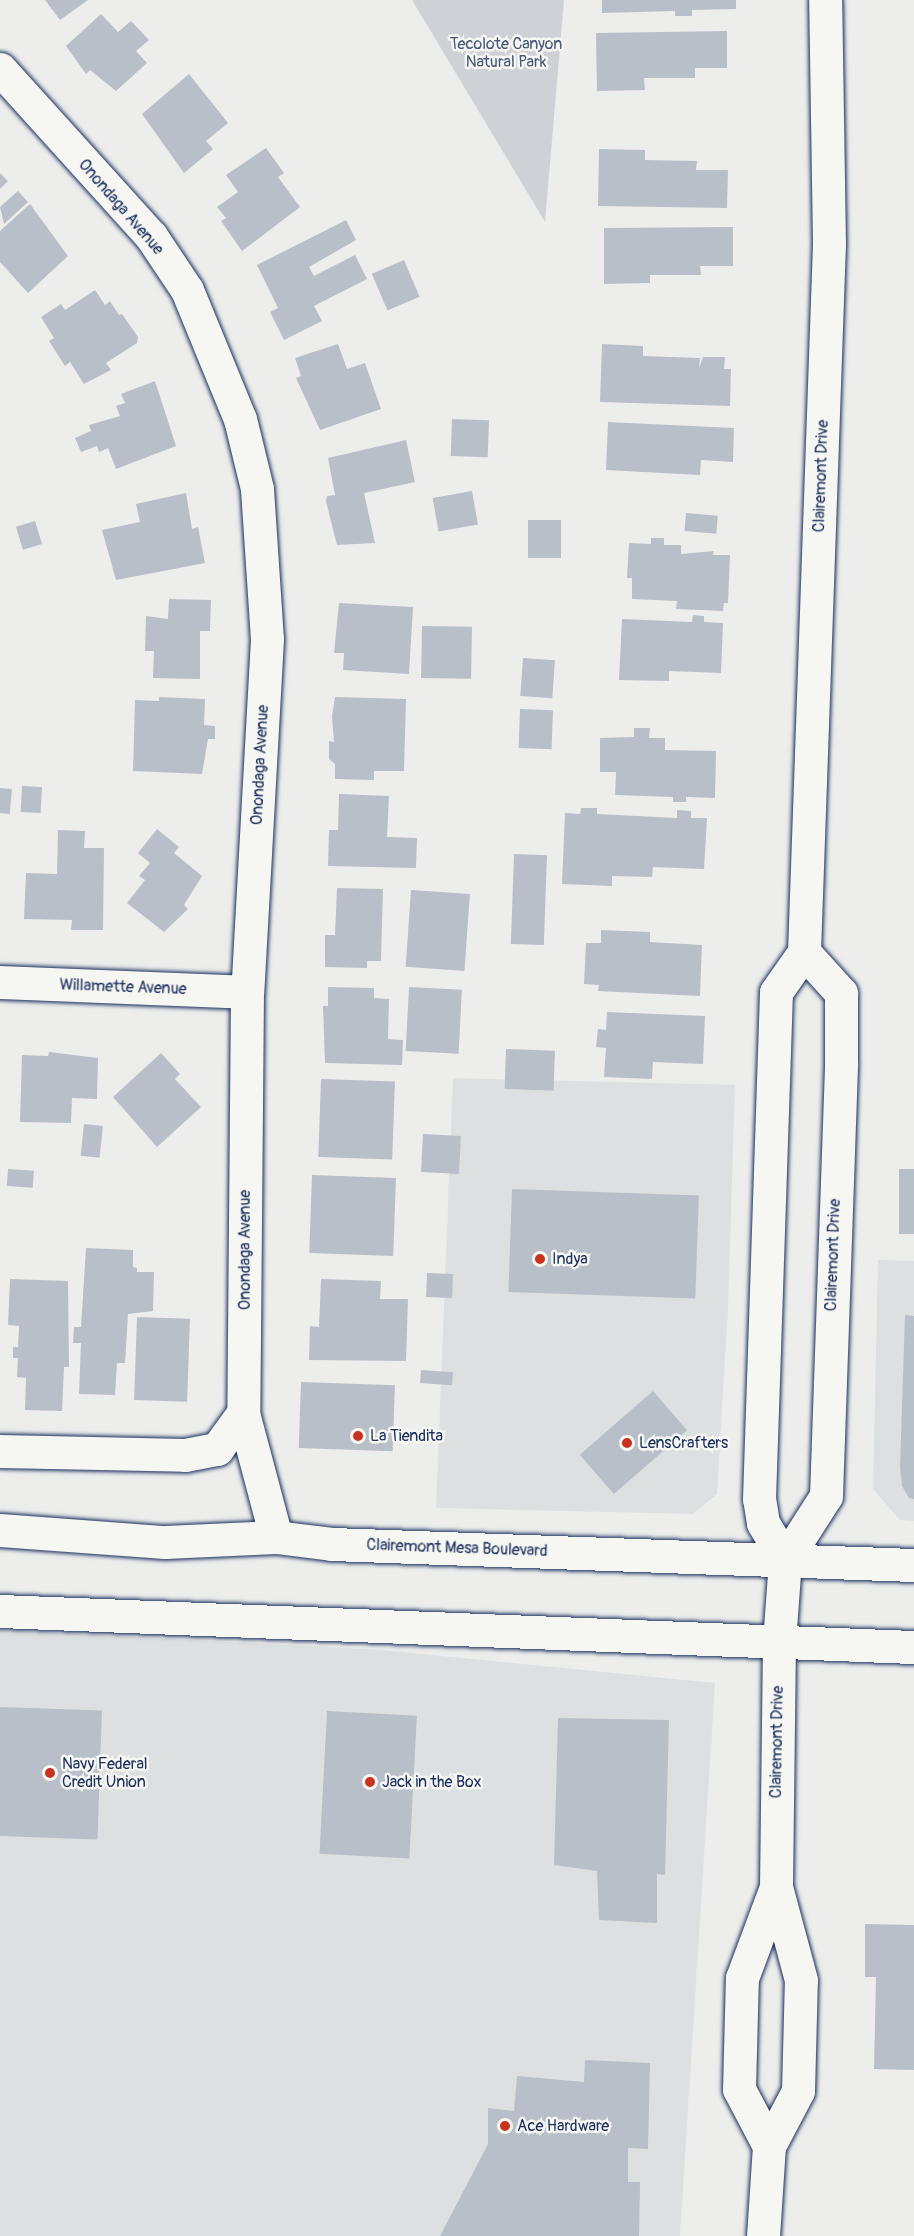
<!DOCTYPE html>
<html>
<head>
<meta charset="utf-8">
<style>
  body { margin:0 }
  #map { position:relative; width:914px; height:2236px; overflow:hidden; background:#edeeec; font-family:Pangolin,sans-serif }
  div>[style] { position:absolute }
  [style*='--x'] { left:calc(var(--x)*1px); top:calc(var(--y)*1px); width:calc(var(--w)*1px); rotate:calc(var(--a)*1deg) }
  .built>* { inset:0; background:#dde0e1 }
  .green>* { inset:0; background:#ced2d7 }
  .building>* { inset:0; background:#b9bfc8; transform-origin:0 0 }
  .roads { filter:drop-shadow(0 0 2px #1b2f5e) drop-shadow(0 0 2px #1b2f5e) }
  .minor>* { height:33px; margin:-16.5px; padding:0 16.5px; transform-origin:16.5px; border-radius:16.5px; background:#f6f6f2 }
  .major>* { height:33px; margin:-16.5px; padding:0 16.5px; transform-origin:16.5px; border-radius:16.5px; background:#f6f6f2 }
  .dots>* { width:16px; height:16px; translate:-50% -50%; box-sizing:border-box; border:3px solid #f6f6f2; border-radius:50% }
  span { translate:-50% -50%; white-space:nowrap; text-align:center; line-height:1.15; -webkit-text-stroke:5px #f6f6f2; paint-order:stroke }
  .park-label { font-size:16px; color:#48587c }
  .street-label { font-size:16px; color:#1b2f5e }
  .poi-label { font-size:16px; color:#1b2f5e }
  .left { translate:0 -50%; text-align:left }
</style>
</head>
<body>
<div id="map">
  <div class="built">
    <i style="clip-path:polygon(453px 1078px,735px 1085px,728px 1307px,717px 1494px,693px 1514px,436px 1508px)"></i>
    <i style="clip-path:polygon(878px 1260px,914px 1261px,914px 1521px,900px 1520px,873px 1489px)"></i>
    <i style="clip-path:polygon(0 1630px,382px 1650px,715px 1683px,680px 2236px,0 2236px)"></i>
  </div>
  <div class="green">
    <i style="clip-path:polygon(412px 0,564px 0,545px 222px)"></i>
  </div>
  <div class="building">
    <i style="clip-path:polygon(45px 0,88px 0,60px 20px)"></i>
    <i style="clip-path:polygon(602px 0,736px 0,736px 9px,692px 10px,692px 16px,675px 16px,675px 11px,602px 13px)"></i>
    <i style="clip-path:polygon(101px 14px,118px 32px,131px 21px,149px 40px,136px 51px,147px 63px,116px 91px,90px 70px,86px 74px,66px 46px)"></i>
    <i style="clip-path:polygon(727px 31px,727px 68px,695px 68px,695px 78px,644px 78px,645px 90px,597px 91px,596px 33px)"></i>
    <i style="clip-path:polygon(189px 74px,228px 123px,206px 141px,213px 149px,184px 173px,142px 114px)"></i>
    <i style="clip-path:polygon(266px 148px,284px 173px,278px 177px,300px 207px,242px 251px,221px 221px,226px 218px,217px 207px,238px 192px,226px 175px)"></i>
    <i style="clip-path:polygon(599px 149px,645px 150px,645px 160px,697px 161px,696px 170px,728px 170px,727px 208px,598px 206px)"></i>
    <i style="clip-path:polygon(0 173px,8px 181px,0 189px)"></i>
    <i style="clip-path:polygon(18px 191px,28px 202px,4px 224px,0 207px)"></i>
    <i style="clip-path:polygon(30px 204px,68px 256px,28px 293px,0 262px,0 231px)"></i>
    <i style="clip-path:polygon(346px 220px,356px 240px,309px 267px,314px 276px,355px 255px,367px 279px,314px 306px,322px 321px,284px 340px,270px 312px,278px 308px,257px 265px)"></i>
    <i style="clip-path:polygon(733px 227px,733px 266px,700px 266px,701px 275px,650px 275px,650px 283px,604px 284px,604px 228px)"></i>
    <i style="left:404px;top:260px;width:40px;height:35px;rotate:67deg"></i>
    <i style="clip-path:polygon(95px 290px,105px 305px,110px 301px,119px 315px,122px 314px,138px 337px,137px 343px,106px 363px,111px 370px,84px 384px,70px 362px,65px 366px,49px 341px,54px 338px,41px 317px,61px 304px,65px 310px)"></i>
    <i style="clip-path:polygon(338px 344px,347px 369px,365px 363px,381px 409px,320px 430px,296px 378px,301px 376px,295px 358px)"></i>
    <i style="clip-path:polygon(602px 344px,643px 346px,643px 356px,700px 358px,699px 368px,703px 357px,725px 357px,724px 369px,731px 369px,730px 406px,600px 402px)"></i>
    <i style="clip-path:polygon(155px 381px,176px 446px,116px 469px,108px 448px,99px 452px,97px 446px,81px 452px,75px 438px,91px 431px,89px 425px,120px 416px,116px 406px,125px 403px,121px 394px)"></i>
    <i style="left:452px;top:419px;width:37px;height:37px;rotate:2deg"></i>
    <i style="clip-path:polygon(608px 422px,734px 428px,733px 462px,701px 460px,700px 475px,606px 470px)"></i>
    <i style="clip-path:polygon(406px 440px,415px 482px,364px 493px,375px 543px,337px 545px,326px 501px,327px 496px,335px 495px,328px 458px)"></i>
    <i style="left:472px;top:491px;width:34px;height:40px;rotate:80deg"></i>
    <i style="clip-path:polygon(186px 493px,192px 529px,198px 527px,205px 563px,116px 580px,102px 530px,140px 522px,136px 504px)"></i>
    <i style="left:686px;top:513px;width:32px;height:18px;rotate:5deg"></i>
    <i style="left:528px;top:520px;width:33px;height:38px"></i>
    <i style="left:35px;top:521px;width:24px;height:20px;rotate:73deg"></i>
    <i style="clip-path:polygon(651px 538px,664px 538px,664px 545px,681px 545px,681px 554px,714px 551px,713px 555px,730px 555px,728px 603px,724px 603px,723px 611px,676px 609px,677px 601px,632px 599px,632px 578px,627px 578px,629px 543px,651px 544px)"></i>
    <i style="clip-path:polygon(169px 599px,211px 600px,210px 631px,200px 631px,200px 679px,153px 678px,154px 651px,145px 651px,146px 616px,168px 619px)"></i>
    <i style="clip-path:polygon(339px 603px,413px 607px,409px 674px,343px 670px,344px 653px,334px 653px)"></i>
    <i style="clip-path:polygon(693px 615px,704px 616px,704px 622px,723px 623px,721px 673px,669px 671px,669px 681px,619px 680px,622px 619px,692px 622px)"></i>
    <i style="left:422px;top:626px;width:50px;height:52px;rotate:1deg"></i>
    <i style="left:523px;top:658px;width:32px;height:38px;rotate:4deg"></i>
    <i style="clip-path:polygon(159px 697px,205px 699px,204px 725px,215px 726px,215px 739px,208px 739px,202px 774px,133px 771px,135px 700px,159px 701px)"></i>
    <i style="clip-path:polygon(335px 697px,406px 699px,404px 771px,374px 771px,374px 780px,335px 779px,335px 764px,329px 759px,329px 741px,334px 742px,332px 716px)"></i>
    <i style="left:520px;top:709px;width:33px;height:39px;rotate:2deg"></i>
    <i style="clip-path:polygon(634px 728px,650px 728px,649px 738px,665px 738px,665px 750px,716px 751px,715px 798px,686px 797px,686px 802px,673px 802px,673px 797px,615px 795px,616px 772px,600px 772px,600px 738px,634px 737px)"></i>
    <i style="left:22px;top:786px;width:20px;height:26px;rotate:3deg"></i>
    <i style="left:0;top:788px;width:12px;height:25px;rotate:5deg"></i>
    <i style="clip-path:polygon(339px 794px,389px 796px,387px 837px,417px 838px,416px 868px,328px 866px,329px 830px,338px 830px)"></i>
    <i style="clip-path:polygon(581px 808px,597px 808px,597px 814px,677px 818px,677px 810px,691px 811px,691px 818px,707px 818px,704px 869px,653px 867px,652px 877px,612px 876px,612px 886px,562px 884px,565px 813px,580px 814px)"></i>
    <i style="clip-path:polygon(157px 829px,179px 847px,174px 853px,202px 876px,184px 905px,188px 909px,164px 932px,127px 903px,145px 880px,139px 876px,150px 863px,138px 853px)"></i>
    <i style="clip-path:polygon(58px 830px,85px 831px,84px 848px,104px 848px,103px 930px,71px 930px,72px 920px,24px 919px,26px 873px,57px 874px)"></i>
    <i style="left:514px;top:854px;width:33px;height:90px;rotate:2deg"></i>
    <i style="clip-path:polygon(337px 888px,383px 889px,381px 961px,367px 961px,367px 968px,325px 967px,325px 935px,335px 935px)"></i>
    <i style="left:411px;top:890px;width:59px;height:77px;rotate:4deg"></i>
    <i style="clip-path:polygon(601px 930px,650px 932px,650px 942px,702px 945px,700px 996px,598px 991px,599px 985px,584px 984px,586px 943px,601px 943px)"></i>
    <i style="clip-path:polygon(328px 987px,374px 988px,374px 998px,389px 999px,388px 1039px,403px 1040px,402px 1065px,325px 1063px,323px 1006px,328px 1006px)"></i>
    <i style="left:409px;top:987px;width:53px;height:64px;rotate:3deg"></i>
    <i style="clip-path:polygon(607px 1012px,705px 1016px,703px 1064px,653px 1062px,652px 1079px,604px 1077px,606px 1048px,596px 1047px,598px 1029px,606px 1030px)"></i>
    <i style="left:506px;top:1049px;width:49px;height:40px;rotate:2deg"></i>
    <i style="clip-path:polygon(49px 1052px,98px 1058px,97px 1099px,72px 1098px,71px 1123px,20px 1122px,22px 1055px,48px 1056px)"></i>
    <i style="clip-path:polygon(161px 1053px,180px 1074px,175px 1079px,201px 1107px,157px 1147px,113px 1097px)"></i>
    <i style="left:321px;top:1079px;width:74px;height:78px;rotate:2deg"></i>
    <i style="left:84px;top:1124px;width:19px;height:32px;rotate:6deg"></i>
    <i style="left:423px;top:1134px;width:38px;height:38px;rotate:3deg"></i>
    <i style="left:8px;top:1169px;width:26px;height:17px;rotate:4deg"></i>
    <i style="left:899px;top:1169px;width:15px;height:65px"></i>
    <i style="left:312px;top:1175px;width:84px;height:78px;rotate:2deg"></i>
    <i style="left:512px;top:1189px;width:187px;height:103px;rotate:2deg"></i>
    <i style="clip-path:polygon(86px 1248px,133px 1250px,133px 1267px,137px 1268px,137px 1272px,154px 1272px,153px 1311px,128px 1314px,125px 1363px,117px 1363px,115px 1395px,79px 1394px,81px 1343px,73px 1343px,74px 1327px,81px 1327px)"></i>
    <i style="left:427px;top:1273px;width:26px;height:24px;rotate:2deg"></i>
    <i style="clip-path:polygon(10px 1279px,68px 1281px,69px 1367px,64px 1367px,62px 1411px,25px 1410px,26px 1378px,17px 1377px,18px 1358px,13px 1358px,13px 1347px,18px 1347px,19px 1326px,8px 1325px)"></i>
    <i style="clip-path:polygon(321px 1279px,381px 1281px,380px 1299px,408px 1299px,406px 1361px,309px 1360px,310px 1326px,319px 1327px)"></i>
    <i style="clip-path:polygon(905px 1315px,914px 1316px,914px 1499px,909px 1498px,902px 1486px,900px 1467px)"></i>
    <i style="left:137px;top:1317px;width:53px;height:83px;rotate:2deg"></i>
    <i style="left:421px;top:1370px;width:32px;height:13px;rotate:4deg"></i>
    <i style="left:301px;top:1382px;width:94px;height:66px;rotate:2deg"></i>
    <i style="left:653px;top:1391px;width:52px;height:97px;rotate:49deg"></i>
    <i style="left:0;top:1707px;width:102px;height:129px;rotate:2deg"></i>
    <i style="left:327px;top:1711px;width:90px;height:143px;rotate:3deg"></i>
    <i style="clip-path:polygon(558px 1718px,669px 1720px,665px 1875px,657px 1874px,657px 1923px,599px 1920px,597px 1871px,554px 1865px)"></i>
    <i style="clip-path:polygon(865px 1924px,914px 1925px,914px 2070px,874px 2069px,876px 1977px,865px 1977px)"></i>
    <i style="clip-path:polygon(585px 2060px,650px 2063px,648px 2149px,628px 2148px,628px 2182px,640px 2182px,639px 2236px,440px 2236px,488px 2144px,488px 2108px,514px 2111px,517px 2076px,584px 2082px)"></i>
  </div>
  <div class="roads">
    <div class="minor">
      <i style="--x:0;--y:69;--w:225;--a:47.9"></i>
      <i style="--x:151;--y:236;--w:65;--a:56.3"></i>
      <i style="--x:187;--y:290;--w:139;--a:67.7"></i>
      <i style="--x:240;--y:419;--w:72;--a:76.3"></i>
      <i style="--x:257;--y:489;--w:150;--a:86.2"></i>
      <i style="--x:267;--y:639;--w:354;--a:93.2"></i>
      <i style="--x:247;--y:992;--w:421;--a:90.5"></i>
      <i style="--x:243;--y:1413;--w:128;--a:75.1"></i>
      <i style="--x:0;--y:982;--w:247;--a:2.3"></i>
      <i style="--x:0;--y:1451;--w:185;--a:1.2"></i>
      <i style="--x:185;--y:1455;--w:33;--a:-11"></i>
      <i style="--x:217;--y:1449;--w:44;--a:-54.2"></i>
    </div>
    <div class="major">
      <i style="--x:0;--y:1530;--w:165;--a:4.2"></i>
      <i style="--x:165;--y:1542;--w:111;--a:-2.6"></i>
      <i style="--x:276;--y:1537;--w:56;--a:7.1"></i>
      <i style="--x:332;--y:1544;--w:582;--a:2.07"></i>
      <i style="--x:785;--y:1560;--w:43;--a:-120.7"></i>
      <i style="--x:763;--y:1523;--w:24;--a:-99"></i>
      <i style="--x:759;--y:1499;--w:507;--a:-88.08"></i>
      <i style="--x:776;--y:992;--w:49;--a:-55"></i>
      <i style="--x:804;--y:952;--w:708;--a:-87.98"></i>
      <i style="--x:829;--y:244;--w:244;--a:-90.9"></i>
      <i style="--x:0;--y:1611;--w:915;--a:2.26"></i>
      <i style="--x:769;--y:2146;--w:64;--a:-117.8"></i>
      <i style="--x:739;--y:2089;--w:111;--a:-88.5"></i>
      <i style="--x:742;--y:1978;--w:97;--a:-69.5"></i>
      <i style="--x:763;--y:2236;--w:90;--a:-86.2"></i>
      <i style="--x:769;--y:2146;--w:62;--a:-62.2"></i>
      <i style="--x:798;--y:2091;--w:111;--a:-88.5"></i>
      <i style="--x:801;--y:1980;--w:96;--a:-105"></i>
      <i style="--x:776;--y:1887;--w:245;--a:-89.3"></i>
      <i style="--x:779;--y:1642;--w:82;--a:-85.8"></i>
      <i style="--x:785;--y:1560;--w:76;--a:-57.4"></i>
      <i style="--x:826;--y:1496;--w:434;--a:-88"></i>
      <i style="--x:841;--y:1062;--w:69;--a:-90"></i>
      <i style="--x:841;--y:993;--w:55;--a:-132.1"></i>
    </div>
  </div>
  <div class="dots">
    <i style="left:540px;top:1259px;background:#c8321e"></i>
    <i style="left:358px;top:1436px;background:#c8321e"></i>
    <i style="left:627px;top:1443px;background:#c8321e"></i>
    <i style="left:50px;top:1773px;background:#c8321e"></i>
    <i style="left:370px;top:1782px;background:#c8321e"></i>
    <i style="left:505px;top:2126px;background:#c8321e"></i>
  </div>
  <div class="park-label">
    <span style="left:506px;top:53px">Tecolote Canyon<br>Natural Park</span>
  </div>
  <div class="street-label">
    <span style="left:121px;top:207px;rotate:49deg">Onondaga Avenue</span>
    <span style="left:821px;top:476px;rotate:-88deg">Clairemont Drive</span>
    <span style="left:260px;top:765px;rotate:-87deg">Onondaga Avenue</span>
    <span style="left:123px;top:987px;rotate:2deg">Willamette Avenue</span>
    <span style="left:245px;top:1250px;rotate:-90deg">Onondaga Avenue</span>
    <span style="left:833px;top:1255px;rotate:-88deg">Clairemont Drive</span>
    <span style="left:457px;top:1548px;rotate:2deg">Clairemont Mesa Boulevard</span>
    <span style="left:777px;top:1742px;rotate:-89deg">Clairemont Drive</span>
  </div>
  <div class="poi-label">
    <span class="left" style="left:552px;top:1259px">Indya</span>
    <span class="left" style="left:370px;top:1436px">La Tiendita</span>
    <span class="left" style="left:639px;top:1443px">LensCrafters</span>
    <span class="left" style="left:62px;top:1773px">Navy Federal<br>Credit Union</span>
    <span class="left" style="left:382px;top:1782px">Jack in the Box</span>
    <span class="left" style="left:517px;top:2126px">Ace Hardware</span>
  </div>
</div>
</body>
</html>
